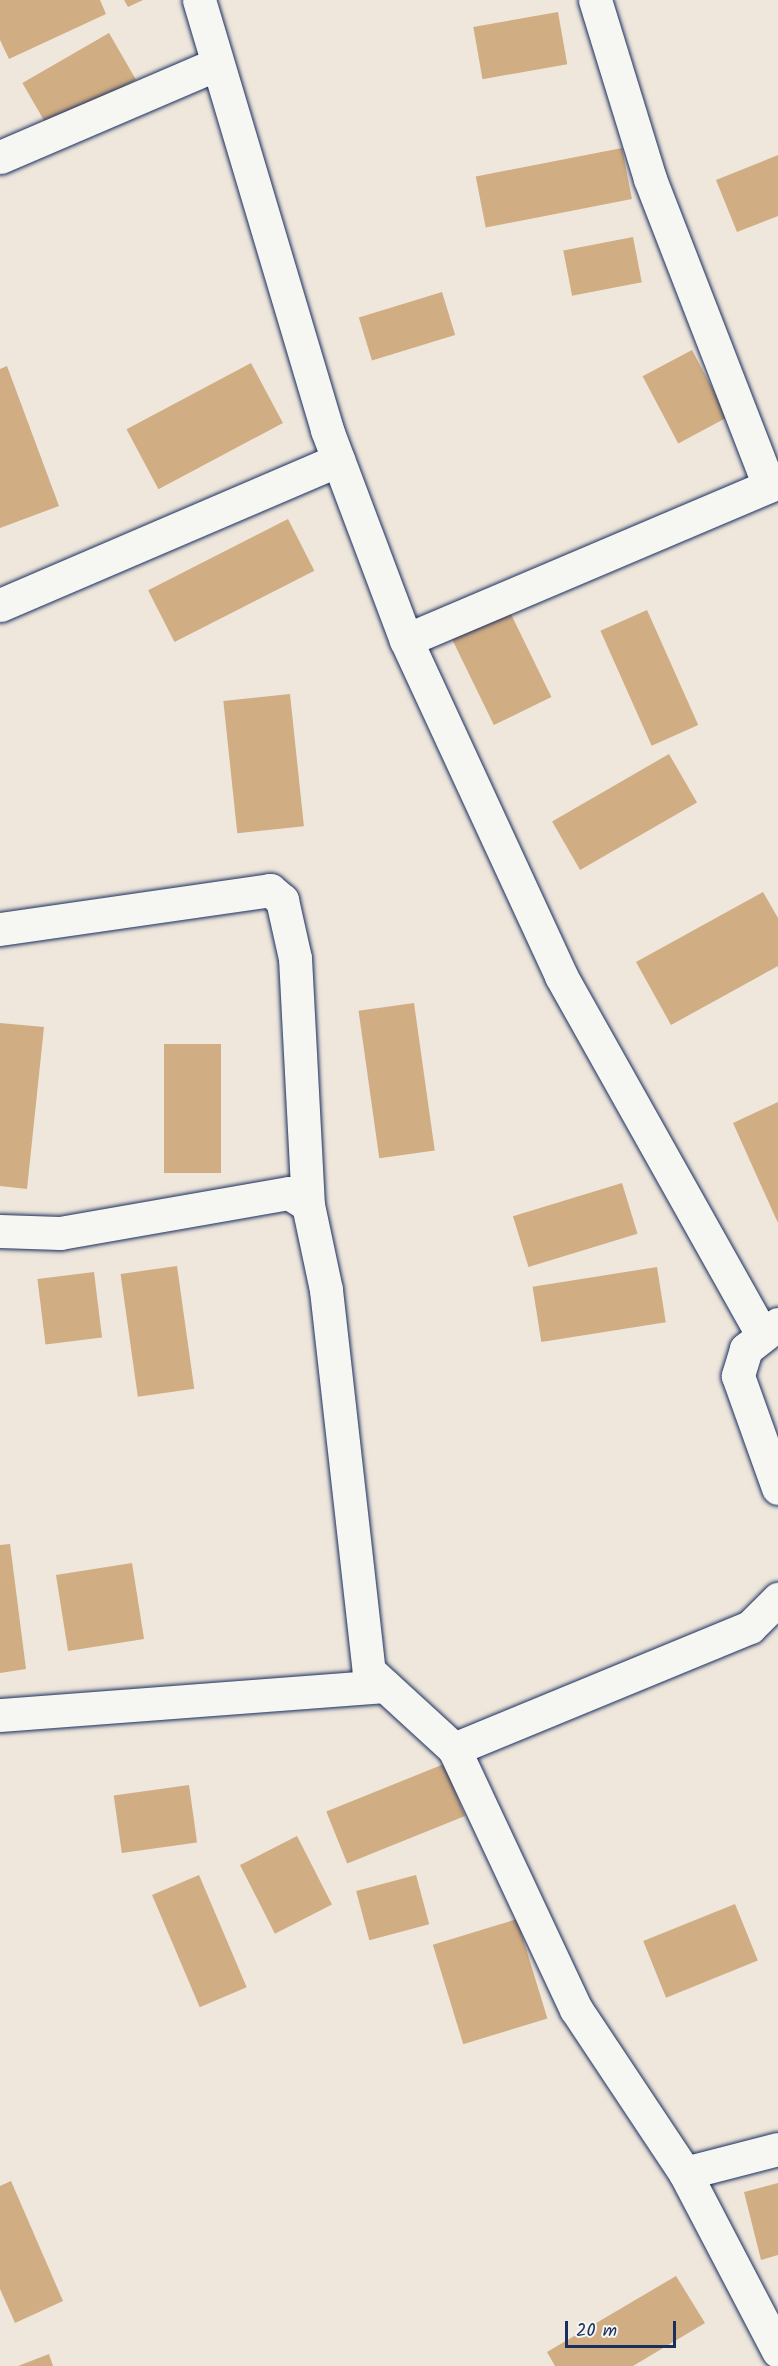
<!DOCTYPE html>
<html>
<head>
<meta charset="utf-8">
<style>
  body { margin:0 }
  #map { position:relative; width:778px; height:2366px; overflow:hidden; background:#efe7dc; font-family:Kalam,sans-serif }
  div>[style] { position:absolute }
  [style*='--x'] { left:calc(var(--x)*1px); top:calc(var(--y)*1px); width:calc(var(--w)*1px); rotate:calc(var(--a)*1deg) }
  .building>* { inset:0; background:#d1ad83; transform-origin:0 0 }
  .roads { filter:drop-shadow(0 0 2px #1b2f5e) drop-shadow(0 0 2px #1b2f5e) }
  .minor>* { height:33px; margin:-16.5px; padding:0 16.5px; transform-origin:16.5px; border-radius:16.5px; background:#f6f6f2 }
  span { translate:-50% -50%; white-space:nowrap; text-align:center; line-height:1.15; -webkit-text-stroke:4.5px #f6f6f2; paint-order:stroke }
  .scale { position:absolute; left:565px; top:2321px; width:111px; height:27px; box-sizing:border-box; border:3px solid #1b2f5e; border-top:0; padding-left:8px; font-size:18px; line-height:21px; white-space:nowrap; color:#1b2f5e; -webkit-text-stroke:4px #f6f6f2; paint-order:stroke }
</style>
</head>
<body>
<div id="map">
  <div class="building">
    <i style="clip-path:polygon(0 0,100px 0,106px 14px,9px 59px,0 40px)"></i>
    <i style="clip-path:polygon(124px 0,143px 0,128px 7px)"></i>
    <i style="left:558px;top:12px;width:53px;height:86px;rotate:80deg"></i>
    <i style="left:109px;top:33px;width:54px;height:100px;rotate:60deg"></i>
    <i style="left:622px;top:148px;width:52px;height:149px;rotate:79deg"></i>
    <i style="clip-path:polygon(778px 155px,778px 216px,737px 232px,716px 180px)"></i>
    <i style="left:633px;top:237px;width:46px;height:71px;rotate:79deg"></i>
    <i style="left:442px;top:292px;width:45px;height:87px;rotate:73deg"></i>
    <i style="left:692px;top:350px;width:76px;height:56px;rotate:62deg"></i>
    <i style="left:251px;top:363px;width:68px;height:141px;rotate:62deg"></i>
    <i style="clip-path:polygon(7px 366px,59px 506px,0 528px,0 369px)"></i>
    <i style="left:288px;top:519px;width:58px;height:157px;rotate:63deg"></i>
    <i style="left:508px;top:608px;width:99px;height:64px;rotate:64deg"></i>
    <i style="left:647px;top:610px;width:126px;height:51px;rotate:66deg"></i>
    <i style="left:290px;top:694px;width:133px;height:67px;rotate:84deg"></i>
    <i style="left:669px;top:754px;width:56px;height:135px;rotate:60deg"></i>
    <i style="clip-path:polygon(763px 892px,778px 918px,778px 966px,671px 1025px,636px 962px)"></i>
    <i style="left:414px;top:1003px;width:149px;height:56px;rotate:82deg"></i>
    <i style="clip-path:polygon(0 1023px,44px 1027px,27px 1189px,0 1186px)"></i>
    <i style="left:164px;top:1044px;width:57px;height:129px"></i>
    <i style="clip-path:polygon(778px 1102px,778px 1223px,733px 1123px)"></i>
    <i style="left:622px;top:1183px;width:53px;height:114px;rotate:73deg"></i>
    <i style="left:177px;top:1266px;width:124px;height:57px;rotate:82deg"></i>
    <i style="left:657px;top:1267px;width:56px;height:126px;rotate:81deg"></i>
    <i style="left:94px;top:1272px;width:66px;height:57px;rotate:83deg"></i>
    <i style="clip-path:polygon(10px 1544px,26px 1669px,0 1673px,0 1545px)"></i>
    <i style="left:132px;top:1563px;width:77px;height:77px;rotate:81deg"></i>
    <i style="left:444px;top:1764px;width:56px;height:127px;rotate:68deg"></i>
    <i style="left:189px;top:1785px;width:58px;height:76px;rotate:82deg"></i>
    <i style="left:297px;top:1836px;width:77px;height:64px;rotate:63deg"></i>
    <i style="left:199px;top:1875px;width:122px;height:51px;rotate:67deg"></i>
    <i style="left:416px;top:1875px;width:51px;height:62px;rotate:75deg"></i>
    <i style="left:735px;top:1904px;width:61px;height:99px;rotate:68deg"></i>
    <i style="left:517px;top:1919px;width:104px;height:88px;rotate:73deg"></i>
    <i style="clip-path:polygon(11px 2181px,63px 2301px,15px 2323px,0 2289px,0 2186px)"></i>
    <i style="clip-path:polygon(778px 2183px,778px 2255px,761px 2260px,744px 2192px)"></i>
    <i style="clip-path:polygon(676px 2276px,705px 2323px,633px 2366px,555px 2366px,547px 2352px)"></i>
    <i style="clip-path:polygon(49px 2354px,53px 2366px,18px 2366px)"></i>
  </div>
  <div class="roads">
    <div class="minor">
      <i style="--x:199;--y:0;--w:449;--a:73.4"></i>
      <i style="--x:327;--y:430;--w:224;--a:69.4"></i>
      <i style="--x:406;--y:640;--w:370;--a:65.2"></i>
      <i style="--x:561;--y:976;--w:408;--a:60.7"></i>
      <i style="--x:595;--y:0;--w:187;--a:72.9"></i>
      <i style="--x:650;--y:179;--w:329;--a:68.8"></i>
      <i style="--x:0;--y:157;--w:236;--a:-23.2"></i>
      <i style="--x:0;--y:605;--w:368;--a:-23.2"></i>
      <i style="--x:406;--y:640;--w:404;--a:-23"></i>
      <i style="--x:0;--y:929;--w:273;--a:-8.2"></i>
      <i style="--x:270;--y:890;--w:16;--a:40"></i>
      <i style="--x:282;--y:900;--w:59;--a:77.4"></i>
      <i style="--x:295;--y:958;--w:247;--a:87"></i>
      <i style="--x:308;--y:1205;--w:87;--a:78"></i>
      <i style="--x:326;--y:1290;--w:383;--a:83.6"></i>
      <i style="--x:369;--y:1671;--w:115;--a:42.5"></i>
      <i style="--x:454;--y:1749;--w:287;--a:64.9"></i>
      <i style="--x:576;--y:2009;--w:197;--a:56.4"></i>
      <i style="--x:685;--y:2173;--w:201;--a:62.4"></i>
      <i style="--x:0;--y:1231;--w:60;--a:1.9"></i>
      <i style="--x:60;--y:1233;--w:232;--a:-9.9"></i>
      <i style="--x:289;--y:1193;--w:22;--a:32"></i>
      <i style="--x:778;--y:1324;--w:41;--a:142"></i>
      <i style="--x:746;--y:1349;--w:28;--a:107"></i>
      <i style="--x:738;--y:1376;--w:119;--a:70.3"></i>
      <i style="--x:0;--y:1715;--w:386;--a:-4.3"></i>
      <i style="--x:454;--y:1749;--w:320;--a:-22.4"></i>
      <i style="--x:750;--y:1627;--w:40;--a:-45"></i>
      <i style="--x:685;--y:2173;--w:96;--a:-14.5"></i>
    </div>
  </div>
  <div class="scale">20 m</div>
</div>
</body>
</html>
